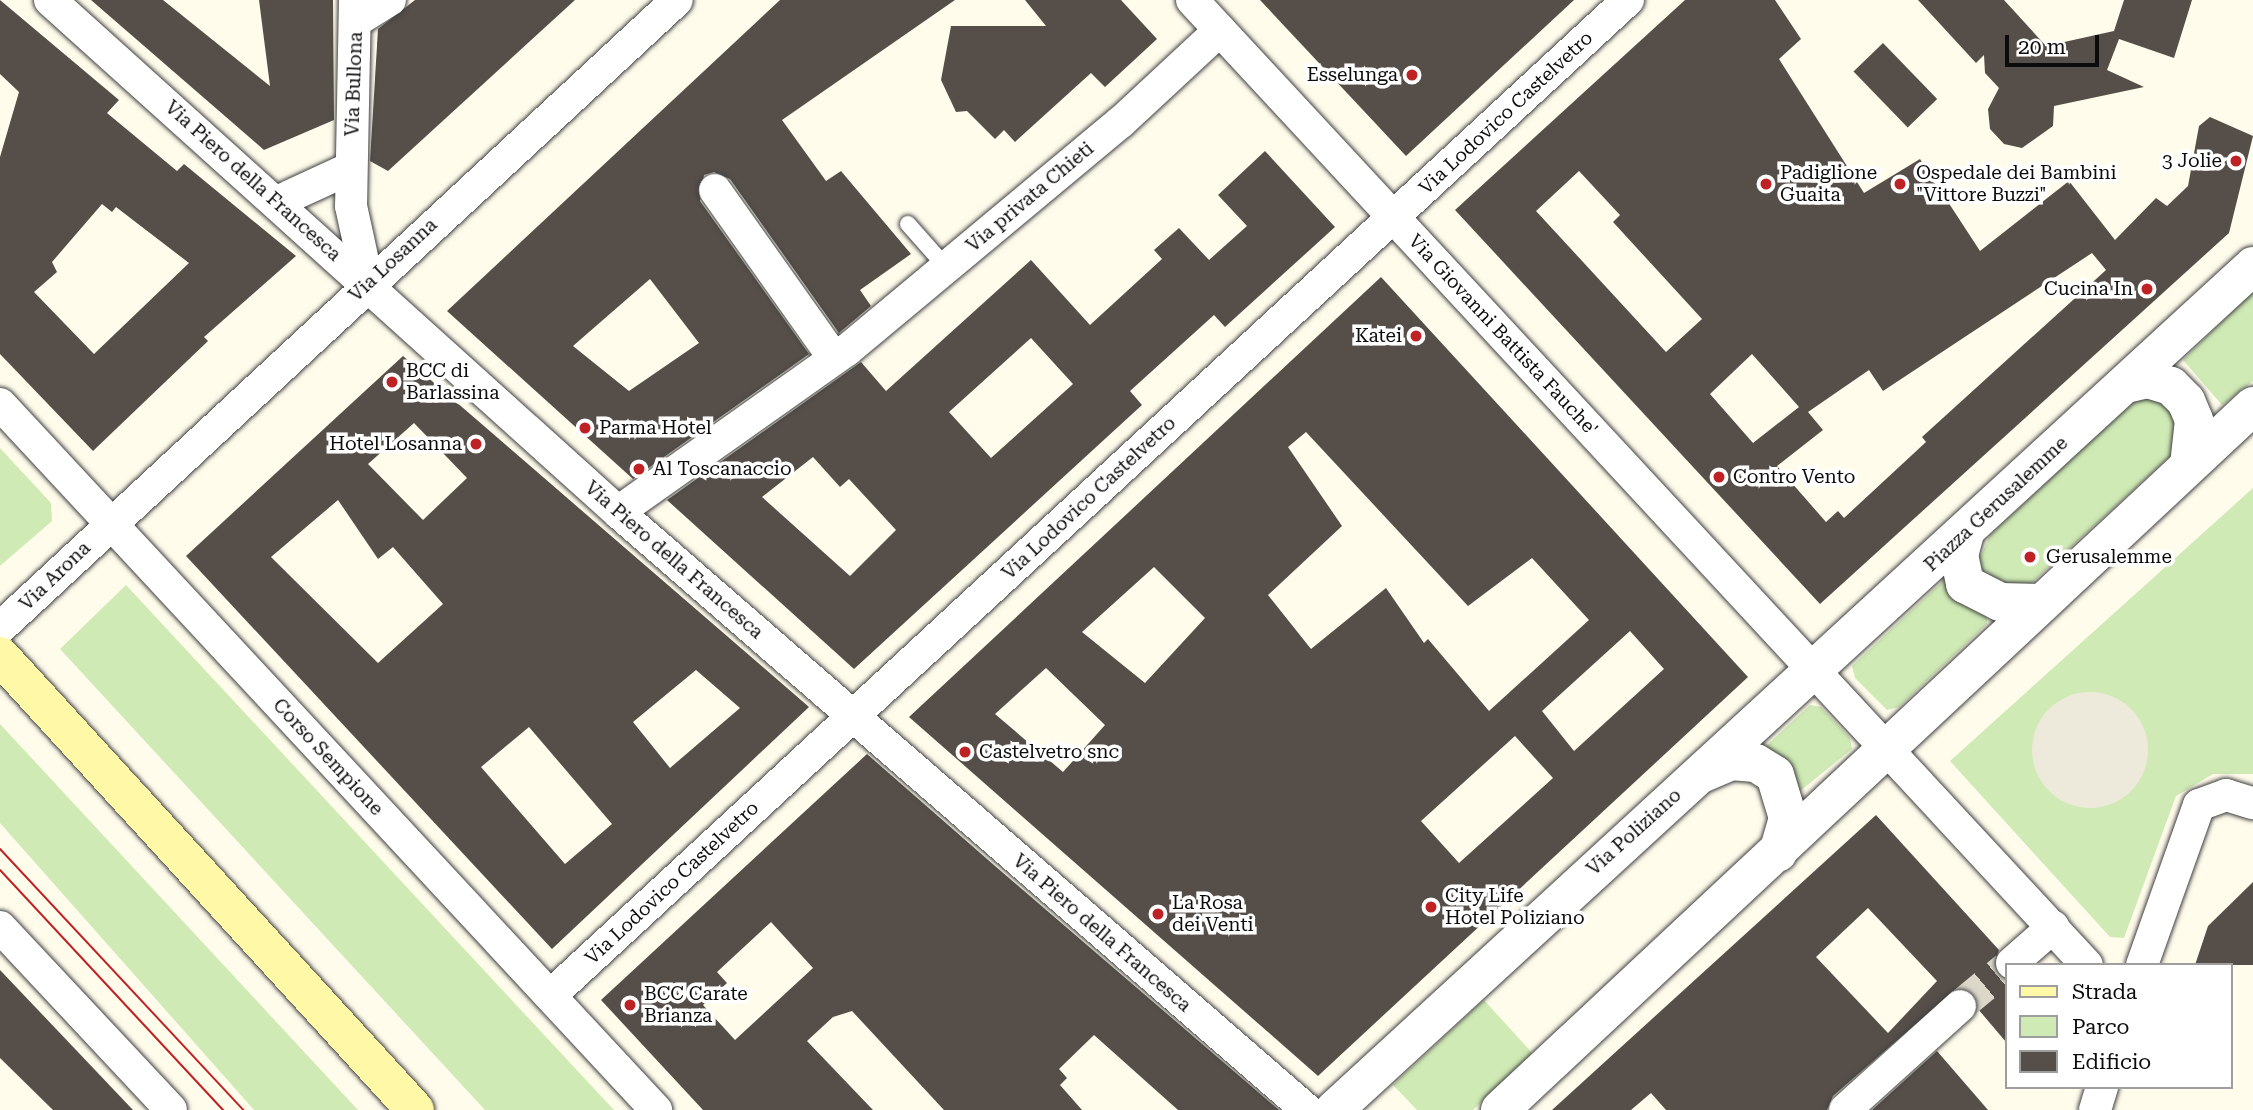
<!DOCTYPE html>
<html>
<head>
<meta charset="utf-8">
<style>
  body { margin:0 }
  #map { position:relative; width:2253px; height:1110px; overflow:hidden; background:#fffcec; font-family:"Roboto Serif",serif }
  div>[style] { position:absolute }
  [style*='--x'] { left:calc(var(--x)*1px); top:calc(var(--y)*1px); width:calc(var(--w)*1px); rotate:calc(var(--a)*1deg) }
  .green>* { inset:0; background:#cfeab5 }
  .plaza>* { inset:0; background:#eeeadb }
  .round { border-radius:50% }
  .building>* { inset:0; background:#554e49; transform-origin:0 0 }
  .minor-tunnel>* { height:32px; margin-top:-16px; transform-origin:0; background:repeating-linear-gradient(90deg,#dbd8ca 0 32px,transparent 0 48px) }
  .roads { filter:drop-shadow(0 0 2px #3f3f3f) drop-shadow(0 0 2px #3f3f3f) }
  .service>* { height:16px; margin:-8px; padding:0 8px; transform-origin:8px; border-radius:8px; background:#fff }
  .minor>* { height:32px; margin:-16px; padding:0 16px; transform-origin:16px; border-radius:16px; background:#fff }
  .tertiary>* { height:38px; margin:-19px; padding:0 19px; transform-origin:19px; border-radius:19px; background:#fff }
  .secondary>* { height:38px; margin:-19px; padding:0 19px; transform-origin:19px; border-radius:19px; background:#fff8a7 }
  .tram>* { height:2px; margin:-1px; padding:0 1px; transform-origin:1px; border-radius:1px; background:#bf2224 }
  .dots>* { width:19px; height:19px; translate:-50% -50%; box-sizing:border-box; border:4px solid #fff; border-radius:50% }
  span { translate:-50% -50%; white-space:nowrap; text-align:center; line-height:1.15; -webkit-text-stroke:7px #fff; paint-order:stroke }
  .poi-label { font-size:19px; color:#0c0c0c }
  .right { translate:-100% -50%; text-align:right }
  .left { translate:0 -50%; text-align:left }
  .street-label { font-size:19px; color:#0c0c0c }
  .legend { position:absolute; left:2005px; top:963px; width:228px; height:126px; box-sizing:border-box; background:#fff; border:2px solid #9e9e9e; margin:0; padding:9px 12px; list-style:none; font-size:21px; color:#0c0c0c }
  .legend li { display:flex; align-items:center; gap:14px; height:35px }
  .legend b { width:35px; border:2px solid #9e9e9e }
  .scale { position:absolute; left:2005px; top:35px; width:94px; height:32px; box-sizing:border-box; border:4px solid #0c0c0c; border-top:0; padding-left:9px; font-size:21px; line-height:24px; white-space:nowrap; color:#0c0c0c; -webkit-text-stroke:5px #fff; paint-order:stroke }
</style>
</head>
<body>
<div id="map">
  <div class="green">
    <i style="clip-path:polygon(2253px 291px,2253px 381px,2222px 405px,2183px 360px)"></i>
    <i style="clip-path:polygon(2170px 394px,2180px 447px,2026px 588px,2018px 591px,1985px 577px,1979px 560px,1990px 535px,2135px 400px)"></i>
    <i style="clip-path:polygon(0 448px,51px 503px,52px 521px,0 566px)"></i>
    <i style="clip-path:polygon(2253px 488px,2253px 774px,2213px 774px,2176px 796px,2124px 938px,2110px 937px,1950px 761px)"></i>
    <i style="clip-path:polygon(1945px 579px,1987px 616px,1987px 624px,1899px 707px,1887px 710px,1855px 678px,1852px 666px)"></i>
    <i style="clip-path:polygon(126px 585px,560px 1052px,614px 1110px,485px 1110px,60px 649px)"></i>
    <i style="clip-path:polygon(1810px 705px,1821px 707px,1850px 738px,1852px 749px,1800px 791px,1765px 747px)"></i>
    <i style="clip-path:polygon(0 724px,358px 1110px,254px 1110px,0 823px)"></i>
    <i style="clip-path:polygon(1484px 1000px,1533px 1054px,1473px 1110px,1417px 1110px,1393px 1085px)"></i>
  </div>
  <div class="plaza">
    <i class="round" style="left:2032px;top:692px;width:116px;height:116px"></i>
  </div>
  <div class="building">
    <i style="clip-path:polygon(evenodd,0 0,119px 100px,107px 113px,177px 171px,184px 164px,296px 256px,204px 337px,208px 341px,93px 451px,0 354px,0 157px,19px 92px,0 74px,0 0,102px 204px,112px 212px,116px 207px,189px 263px,94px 354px,34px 292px,57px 272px,52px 262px,102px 204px)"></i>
    <i style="clip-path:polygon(91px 0,163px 0,270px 86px,259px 0,333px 0,334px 120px,264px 150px)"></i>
    <i style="clip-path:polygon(415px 0,575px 0,388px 171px,370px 161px,378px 29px)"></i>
    <i style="clip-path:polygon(evenodd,780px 0,955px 0,782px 120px,826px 181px,841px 171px,911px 254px,860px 290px,871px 306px,839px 333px,730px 179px,714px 172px,704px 175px,700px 201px,809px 354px,633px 479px,447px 311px,780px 0,650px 279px,699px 343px,629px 391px,573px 346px,650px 279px)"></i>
    <i style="clip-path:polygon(1025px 0,1121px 0,1157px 39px,1105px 87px,1091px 73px,1015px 142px,1004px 130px,995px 139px,967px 111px,956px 112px,941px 80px,951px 26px,1046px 26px)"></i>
    <i style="clip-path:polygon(1260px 0,1574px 0,1406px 156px)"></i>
    <i style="clip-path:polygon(evenodd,1685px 0,1775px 0,1801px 39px,1779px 59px,1864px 193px,1920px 159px,1980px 251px,2069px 181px,2115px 240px,2156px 198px,2167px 206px,2188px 186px,2199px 126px,2210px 117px,2253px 136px,2229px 233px,1820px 604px,1455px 210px,1685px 0,1579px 171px,1620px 215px,1613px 222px,1702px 319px,1666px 352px,1536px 211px,1579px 171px,1685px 0,2092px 253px,2106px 270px,1922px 437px,1926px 442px,1844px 518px,1838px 511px,1826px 522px,1777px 466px,1823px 430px,1808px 412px,1869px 370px,1883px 391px,2092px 253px,1685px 0,1752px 354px,1799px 407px,1753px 443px,1710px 394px,1752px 354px)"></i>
    <i style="clip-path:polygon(1918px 0,2004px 0,2046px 46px,2114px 31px,2124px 0,2192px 0,2174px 58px,2119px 39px,2107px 70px,2144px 87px,2054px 106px,2053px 126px,2022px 148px,2004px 144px,1990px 129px,1988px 109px,1999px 88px,1985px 73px,1984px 55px,1976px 63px)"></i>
    <i style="left:1883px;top:43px;width:78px;height:41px;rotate:46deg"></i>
    <i style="clip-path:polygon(evenodd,1265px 151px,1335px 227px,1225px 327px,1214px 315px,1130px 391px,1142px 405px,854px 669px,667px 500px,861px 362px,886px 391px,1031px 260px,1090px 325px,1162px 259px,1154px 250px,1179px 228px,1209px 260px,1247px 226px,1218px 195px,1265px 151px,1031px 338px,1073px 384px,991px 458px,949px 412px,1031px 338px,1265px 151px,813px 457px,840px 487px,849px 479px,896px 530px,850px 576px,762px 497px,813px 457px)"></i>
    <i style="clip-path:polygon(evenodd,1381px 277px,1748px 677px,1318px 1076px,909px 717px,1381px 277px,1306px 432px,1468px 606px,1532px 558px,1589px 620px,1489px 711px,1428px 639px,1424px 643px,1386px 588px,1311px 649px,1268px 595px,1342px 526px,1288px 447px,1306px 432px,1381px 277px,1154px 567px,1205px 618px,1145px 683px,1082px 632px,1154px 567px,1381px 277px,1630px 631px,1664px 669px,1574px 751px,1542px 711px,1630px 631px,1381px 277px,1046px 668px,1105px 725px,1063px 772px,995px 714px,1046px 668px,1381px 277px,1515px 736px,1553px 778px,1459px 863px,1421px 821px,1515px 736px)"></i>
    <i style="clip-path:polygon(evenodd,403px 356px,809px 707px,552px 949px,186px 556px,403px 356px,414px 423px,467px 478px,423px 520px,368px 464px,414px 423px,403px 356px,338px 500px,378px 559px,393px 547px,443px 604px,378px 663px,271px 557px,338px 500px,403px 356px,696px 670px,740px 708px,670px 768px,633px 722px,696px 670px,403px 356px,529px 727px,612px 824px,565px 864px,481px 767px,529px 727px)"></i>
    <i style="clip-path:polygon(evenodd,867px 754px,995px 866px,1279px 1110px,1178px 1110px,1094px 1035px,1059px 1069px,1067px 1078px,1060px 1085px,1082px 1110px,944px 1110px,852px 1011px,833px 1017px,807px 1041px,873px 1110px,703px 1110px,601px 1000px,867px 754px,771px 922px,813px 968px,735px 1040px,703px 1005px,727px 983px,717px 972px,771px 922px)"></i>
    <i style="clip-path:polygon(evenodd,1876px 815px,1999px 950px,1994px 966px,2006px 980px,2006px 1042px,1978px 1009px,1973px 993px,1957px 988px,1833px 1096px,1827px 1110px,1666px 1110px,1651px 1093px,1631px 1110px,1552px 1110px,1876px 815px,1868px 908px,1937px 981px,1888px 1033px,1816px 957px,1868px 908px)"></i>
    <i style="clip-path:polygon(2253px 882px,2253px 965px,2195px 965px,2208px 926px)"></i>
    <i style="clip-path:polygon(0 970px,58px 1031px,133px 1110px,53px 1110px,0 1058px)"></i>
    <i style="clip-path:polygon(1937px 1051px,1988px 1110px,1872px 1110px)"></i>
  </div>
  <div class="minor-tunnel">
    <i style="--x:1960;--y:1006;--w:60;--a:-39.6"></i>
  </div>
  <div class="roads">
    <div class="service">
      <i style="--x:908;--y:224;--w:57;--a:48.5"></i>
    </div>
    <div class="minor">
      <i style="--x:50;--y:0;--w:765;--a:42.03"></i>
      <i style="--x:618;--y:512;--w:912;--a:40.96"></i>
      <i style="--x:355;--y:0;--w:206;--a:91.1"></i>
      <i style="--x:351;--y:206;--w:80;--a:77.7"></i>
      <i style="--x:1192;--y:0;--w:1316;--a:47.16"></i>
      <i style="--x:356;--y:21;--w:40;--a:-32"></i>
      <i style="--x:715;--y:190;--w:206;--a:54.7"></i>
      <i style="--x:277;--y:202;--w:81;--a:-24.7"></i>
      <i style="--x:0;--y:404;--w:964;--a:47.1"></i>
      <i style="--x:618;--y:512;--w:281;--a:-35.3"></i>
      <i style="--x:847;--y:350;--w:356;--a:-39.8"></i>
      <i style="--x:1121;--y:122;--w:135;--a:-42.9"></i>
      <i style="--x:0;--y:628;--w:923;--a:-42.85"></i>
      <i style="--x:0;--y:927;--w:250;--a:46.9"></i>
      <i style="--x:2012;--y:963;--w:55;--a:-41.3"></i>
      <i style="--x:2142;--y:965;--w:170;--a:-70.4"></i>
      <i style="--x:2199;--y:805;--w:29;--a:-20"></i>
      <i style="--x:2226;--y:795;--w:28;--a:17"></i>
      <i style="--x:550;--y:996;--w:1468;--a:-42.74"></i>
      <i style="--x:1845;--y:1110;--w:155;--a:-42.1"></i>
      <i style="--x:2095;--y:1110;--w:24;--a:-73"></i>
    </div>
    <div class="tertiary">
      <i style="--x:2126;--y:384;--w:23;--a:-13"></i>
      <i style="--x:2148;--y:379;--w:24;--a:17"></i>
      <i style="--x:2171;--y:386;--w:21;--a:45"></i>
      <i style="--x:2186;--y:401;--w:21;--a:67"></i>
      <i style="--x:2194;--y:420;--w:45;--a:96.3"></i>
      <i style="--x:1965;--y:533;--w:23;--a:105"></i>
      <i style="--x:1959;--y:555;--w:30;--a:78"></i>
      <i style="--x:1965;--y:584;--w:39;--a:27"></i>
      <i style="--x:2000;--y:602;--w:41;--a:1.4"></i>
      <i style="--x:1701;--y:774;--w:33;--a:-23"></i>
      <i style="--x:1731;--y:761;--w:25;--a:5"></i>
      <i style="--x:1756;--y:763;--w:22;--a:32"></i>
      <i style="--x:1775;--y:775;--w:45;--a:73.2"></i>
      <i style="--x:1788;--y:818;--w:36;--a:106"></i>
      <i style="--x:1334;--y:1110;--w:1248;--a:-42.56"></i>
      <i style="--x:1500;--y:1110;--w:1031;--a:-43.07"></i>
    </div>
    <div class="secondary">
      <i style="--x:0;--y:656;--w:615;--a:47.57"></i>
    </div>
  </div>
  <div class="tram">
    <i style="--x:0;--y:849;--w:357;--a:47"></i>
    <i style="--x:0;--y:870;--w:328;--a:47.1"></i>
  </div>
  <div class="dots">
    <i style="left:1412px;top:75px;background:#bf2224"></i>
    <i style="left:2236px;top:161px;background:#bf2224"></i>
    <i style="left:1766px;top:184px;background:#bf2224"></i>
    <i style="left:1900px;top:184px;background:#bf2224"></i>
    <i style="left:2147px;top:289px;background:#bf2224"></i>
    <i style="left:1416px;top:336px;background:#bf2224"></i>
    <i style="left:392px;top:382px;background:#bf2224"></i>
    <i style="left:585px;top:428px;background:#bf2224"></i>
    <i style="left:476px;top:444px;background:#bf2224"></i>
    <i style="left:639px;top:469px;background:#bf2224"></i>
    <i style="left:1719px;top:477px;background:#bf2224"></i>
    <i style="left:2030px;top:557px;background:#bf2224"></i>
    <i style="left:965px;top:752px;background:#bf2224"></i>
    <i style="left:1431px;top:907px;background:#bf2224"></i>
    <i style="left:1158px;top:914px;background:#bf2224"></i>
    <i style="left:630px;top:1005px;background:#bf2224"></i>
  </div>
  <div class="poi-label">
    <span class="right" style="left:1398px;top:75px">Esselunga</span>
    <span class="right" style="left:2222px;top:161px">3 Jolie</span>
    <span class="left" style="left:1780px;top:184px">Padiglione<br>Guaita</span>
    <span class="left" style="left:1916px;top:184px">Ospedale dei Bambini<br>"Vittore Buzzi"</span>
    <span class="right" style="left:2133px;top:289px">Cucina In</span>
    <span class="right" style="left:1402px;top:336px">Katei</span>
    <span class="left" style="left:406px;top:382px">BCC di<br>Barlassina</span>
    <span class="left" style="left:599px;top:428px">Parma Hotel</span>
    <span class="right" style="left:462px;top:444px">Hotel Losanna</span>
    <span class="left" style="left:653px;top:469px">Al Toscanaccio</span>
    <span class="left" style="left:1733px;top:477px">Contro Vento</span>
    <span class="left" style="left:2046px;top:557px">Gerusalemme</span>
    <span class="left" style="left:979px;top:752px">Castelvetro snc</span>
    <span class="left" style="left:1445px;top:907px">City Life<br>Hotel Poliziano</span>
    <span class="left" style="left:1172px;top:914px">La Rosa<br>dei Venti</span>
    <span class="left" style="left:644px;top:1005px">BCC Carate<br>Brianza</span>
  </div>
  <div class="street-label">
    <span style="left:354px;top:84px;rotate:-88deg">Via Bullona</span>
    <span style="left:1506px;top:113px;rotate:-43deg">Via Lodovico Castelvetro</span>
    <span style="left:253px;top:181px;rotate:42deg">Via Piero della Francesca</span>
    <span style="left:1030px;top:197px;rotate:-40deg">Via privata Chieti</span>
    <span style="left:393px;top:260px;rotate:-43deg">Via Losanna</span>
    <span style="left:1503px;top:335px;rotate:47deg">Via Giovanni Battista Fauche'</span>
    <span style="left:1089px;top:498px;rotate:-43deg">Via Lodovico Castelvetro</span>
    <span style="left:1996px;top:504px;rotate:-43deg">Piazza Gerusalemme</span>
    <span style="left:674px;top:560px;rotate:41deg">Via Piero della Francesca</span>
    <span style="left:55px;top:576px;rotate:-44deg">Via Arona</span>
    <span style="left:328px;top:757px;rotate:47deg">Corso Sempione</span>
    <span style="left:1634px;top:832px;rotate:-42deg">Via Poliziano</span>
    <span style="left:672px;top:883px;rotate:-43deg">Via Lodovico Castelvetro</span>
    <span style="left:1102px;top:933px;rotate:41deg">Via Piero della Francesca</span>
  </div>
  <ul class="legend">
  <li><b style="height:9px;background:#fff8a7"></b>Strada</li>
  <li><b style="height:19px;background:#cfeab5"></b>Parco</li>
  <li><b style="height:19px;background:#554e49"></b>Edificio</li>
  </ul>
  <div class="scale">20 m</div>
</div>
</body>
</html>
